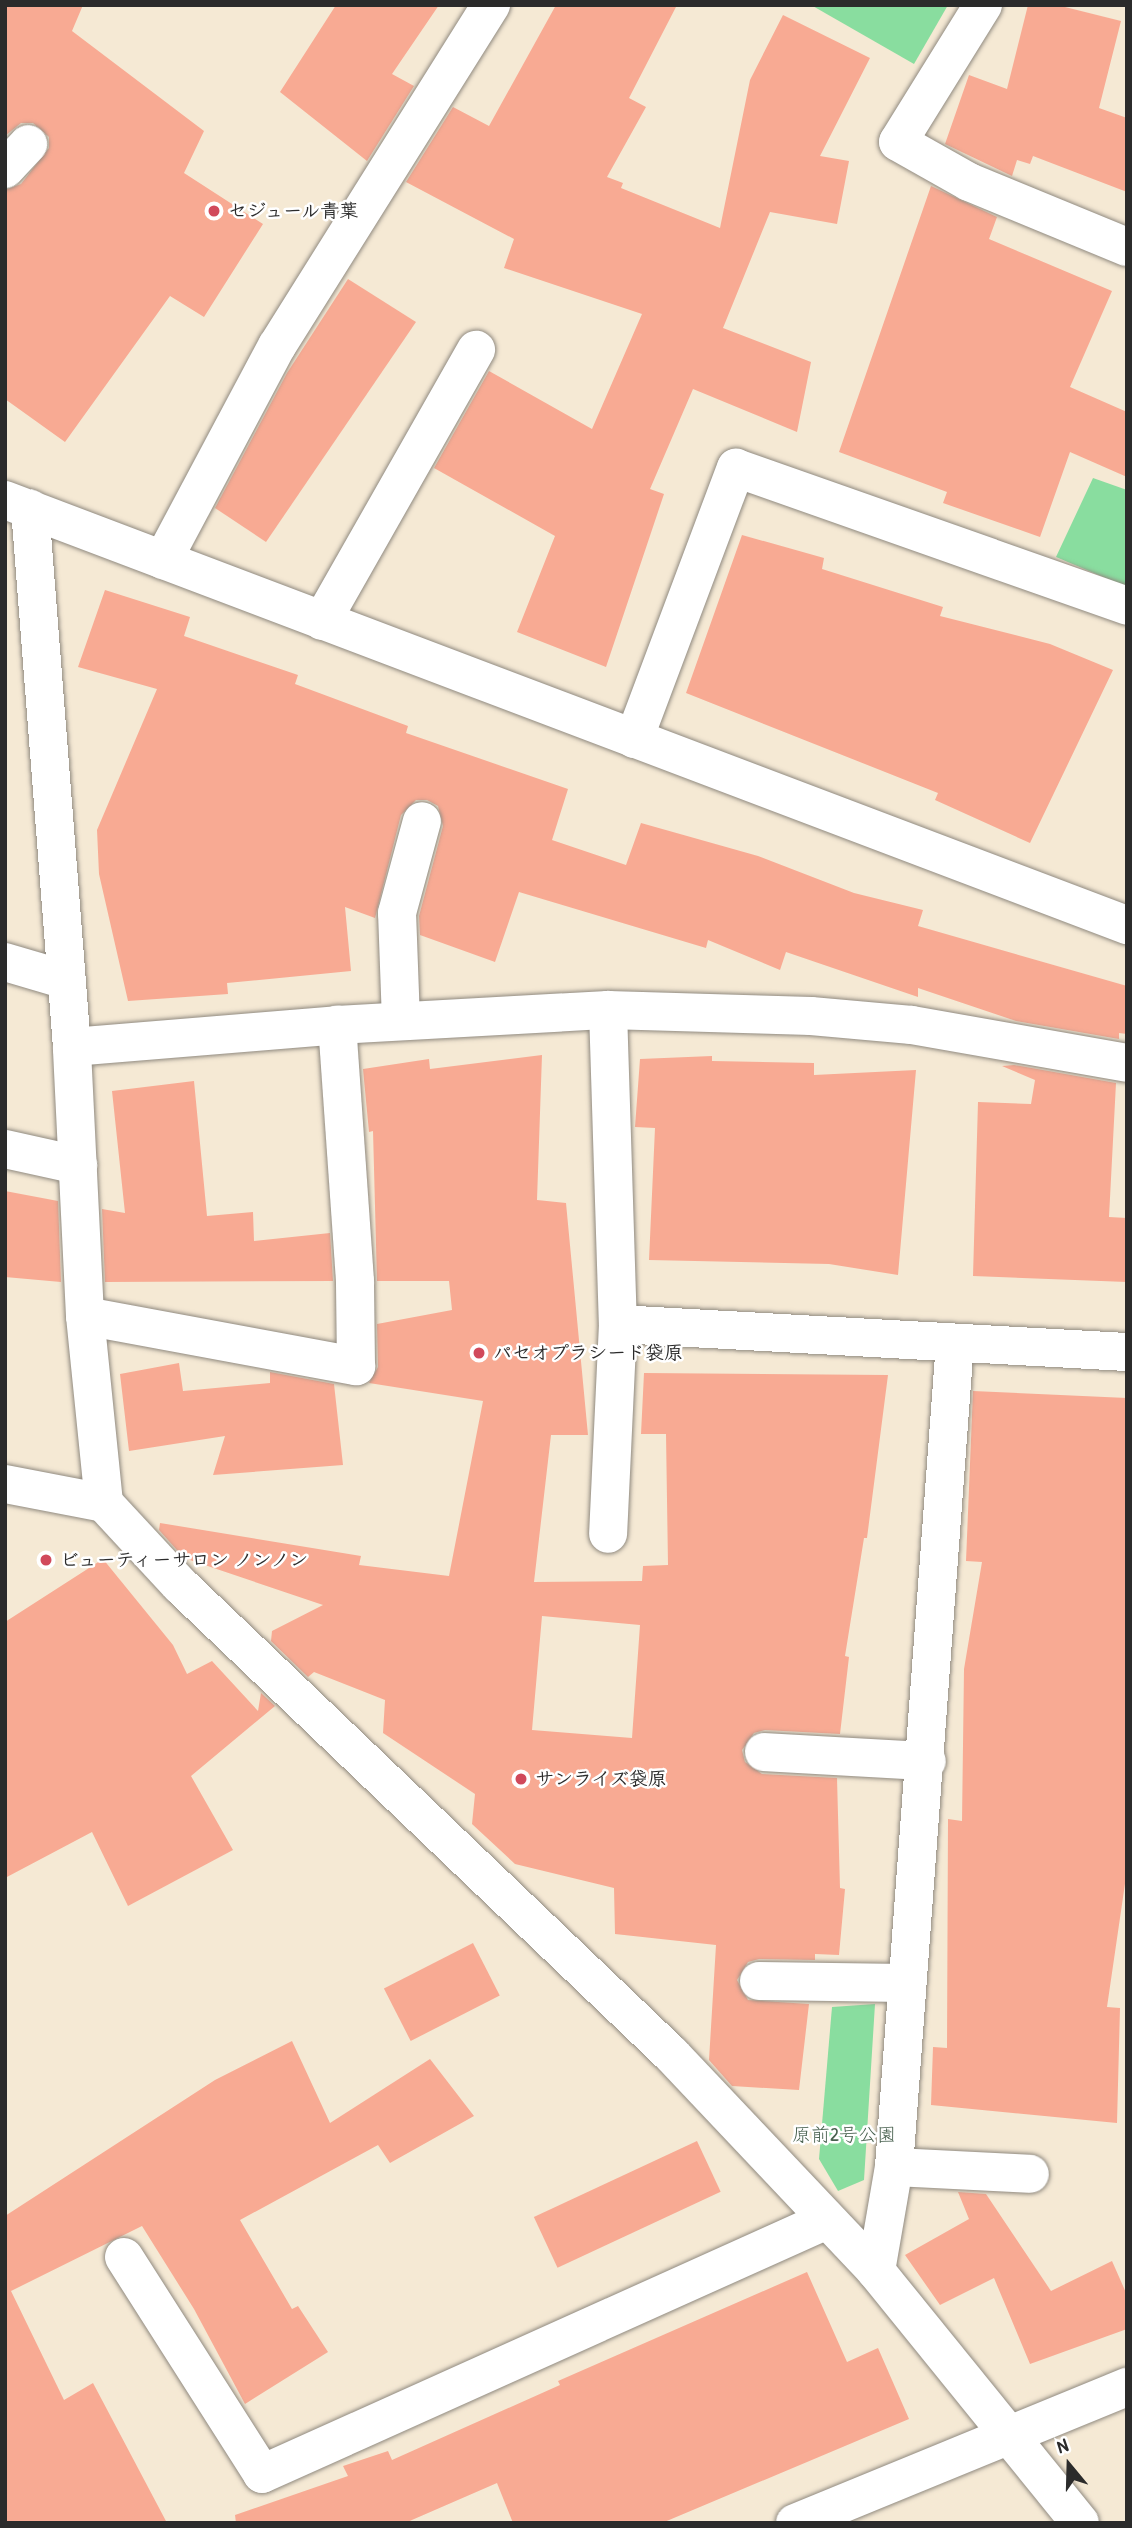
<!DOCTYPE html>
<html>
<head>
<meta charset="utf-8">
<style>
  body { margin:0 }
  #map { position:relative; width:1132px; height:2528px; overflow:hidden; background:#f5e9d4; font-family:"Patrick Hand","Klee One",sans-serif }
  div>[style] { position:absolute }
  [style*='--x'] { left:calc(var(--x)*1px); top:calc(var(--y)*1px); width:calc(var(--w)*1px); rotate:calc(var(--a)*1deg) }
  .green>* { inset:0; background:#89dd9f }
  .building>* { inset:0; background:#f8aa93; transform-origin:0 0 }
  .roads { filter:drop-shadow(0 0 2px #908a80) drop-shadow(0 0 2px #908a80) }
  .minor>* { height:38px; margin:-19px; padding:0 19px; transform-origin:19px; border-radius:19px; background:#fff }
  .dots>* { width:19px; height:19px; translate:-50% -50%; box-sizing:border-box; border:4px solid #fff; border-radius:50% }
  span { translate:-50% -50%; white-space:nowrap; text-align:center; line-height:1.15; -webkit-text-stroke:5px #fff; paint-order:stroke }
  .poi-label { font-size:19px; color:#2b2b2b; font-weight:700 }
  .left { translate:0 -50%; text-align:left }
  .park-label { font-size:19px; color:#47604e }
  .frame { position:absolute; inset:0; border:7px solid #2b2b2b; pointer-events:none }
  .north { position:absolute; left:1034px; top:2430px; width:70px; height:70px; -webkit-text-stroke:5px #fff; paint-order:stroke; rotate:341deg; font-size:19px; font-weight:700; line-height:28px; text-align:center; color:#2b2b2b }
  .north::after { content:''; display:block; margin:auto; width:24px; height:32px; background:#2b2b2b; clip-path:polygon(50% 0,100% 100%,50% 72%,0 100%) }
</style>
</head>
<body>
<div id="map">
  <div class="green">
    <i style="clip-path:polygon(811px 5px,948px 5px,914px 64px)"></i>
    <i style="clip-path:polygon(1093px 478px,1127px 490px,1127px 587px,1056px 557px)"></i>
    <i style="clip-path:polygon(875px 2004px,864px 2180px,838px 2191px,819px 2159px,832px 2007px)"></i>
  </div>
  <div class="building">
    <i style="clip-path:polygon(5px 5px,83px 5px,72px 31px,204px 131px,184px 173px,263px 224px,204px 317px,170px 296px,65px 442px,5px 399px,5px 190px,21px 184px,49px 148px,49px 137px,33px 123px,21px 123px,5px 136px)"></i>
    <i style="clip-path:polygon(336px 5px,439px 5px,392px 74px,414px 86px,367px 161px,280px 92px)"></i>
    <i style="clip-path:polygon(556px 5px,677px 5px,629px 98px,646px 107px,607px 177px,623px 183px,621px 188px,720px 228px,750px 80px,783px 15px,870px 58px,820px 156px,849px 161px,837px 224px,770px 212px,723px 328px,811px 362px,797px 432px,693px 389px,650px 489px,664px 494px,606px 667px,517px 632px,555px 536px,434px 468px,489px 371px,592px 429px,642px 314px,504px 268px,514px 239px,406px 182px,453px 107px,489px 126px)"></i>
    <i style="clip-path:polygon(1028px 5px,1057px 5px,1121px 21px,1099px 108px,1127px 118px,1127px 192px,1033px 156px,1030px 164px,1017px 160px,1012px 176px,945px 144px,969px 75px,1007px 89px)"></i>
    <i style="clip-path:polygon(931px 186px,997px 217px,989px 239px,1112px 291px,1070px 387px,1127px 412px,1127px 477px,1070px 452px,1040px 537px,943px 503px,947px 492px,839px 452px)"></i>
    <i style="clip-path:polygon(348px 279px,416px 322px,266px 542px,215px 508px,287px 373px)"></i>
    <i style="clip-path:polygon(742px 535px,824px 558px,822px 569px,943px 607px,940px 616px,1050px 644px,1113px 670px,1030px 843px,935px 800px,938px 793px,686px 693px)"></i>
    <i style="clip-path:polygon(105px 590px,190px 617px,184px 636px,298px 675px,295px 684px,408px 726px,406px 733px,568px 789px,552px 840px,626px 865px,641px 823px,758px 856px,854px 893px,923px 910px,918px 926px,1127px 986px,1127px 1034px,1119px 1033px,1119px 1039px,1016px 1021px,918px 988px,918px 997px,786px 952px,780px 970px,708px 940px,706px 948px,519px 892px,495px 962px,420px 935px,419px 916px,443px 826px,438px 806px,427px 800px,416px 800px,401px 815px,375px 918px,345px 907px,351px 971px,227px 983px,228px 994px,128px 1001px,99px 874px,97px 830px,157px 689px,78px 667px)"></i>
    <i style="clip-path:polygon(evenodd,542px 1055px,537px 1200px,566px 1203px,588px 1435px,551px 1435px,534px 1582px,642px 1581px,643px 1566px,668px 1565px,666px 1434px,641px 1434px,644px 1373px,888px 1375px,867px 1538px,864px 1538px,845px 1656px,849px 1657px,840px 1734px,765px 1730px,754px 1733px,742px 1750px,745px 1762px,762px 1774px,837px 1778px,840px 1888px,845px 1889px,839px 1955px,815px 1954px,815px 1960px,759px 1959px,748px 1962px,737px 1980px,748px 2000px,809px 2004px,799px 2090px,732px 2086px,709px 2060px,716px 1945px,615px 1934px,614px 1888px,515px 1864px,472px 1824px,475px 1794px,383px 1733px,385px 1700px,314px 1672px,308px 1677px,271px 1641px,272px 1631px,323px 1605px,184px 1558px,159px 1530px,160px 1523px,361px 1556px,359px 1565px,449px 1576px,483px 1401px,369px 1383px,378px 1367px,377px 1324px,452px 1310px,449px 1281px,377px 1281px,373px 1131px,369px 1132px,363px 1069px,429px 1059px,430px 1069px,542px 1055px,542px 1616px,640px 1625px,632px 1738px,532px 1730px,542px 1616px)"></i>
    <i style="clip-path:polygon(712px 1056px,712px 1061px,814px 1063px,814px 1075px,916px 1070px,898px 1275px,829px 1264px,649px 1260px,655px 1128px,635px 1127px,640px 1059px)"></i>
    <i style="clip-path:polygon(1014px 1065px,1116px 1083px,1109px 1217px,1127px 1218px,1127px 1282px,973px 1276px,978px 1102px,1031px 1104px,1035px 1080px,1002px 1066px)"></i>
    <i style="clip-path:polygon(194px 1081px,207px 1216px,253px 1212px,254px 1241px,330px 1233px,333px 1281px,105px 1282px,102px 1209px,125px 1213px,112px 1091px)"></i>
    <i style="clip-path:polygon(5px 1191px,58px 1201px,61px 1282px,5px 1277px)"></i>
    <i style="clip-path:polygon(179px 1363px,183px 1391px,270px 1383px,270px 1372px,334px 1384px,343px 1465px,213px 1475px,225px 1436px,129px 1451px,120px 1374px)"></i>
    <i style="clip-path:polygon(973px 1391px,1127px 1398px,1127px 1870px,1107px 2007px,1120px 2008px,1117px 2123px,931px 2105px,933px 2047px,947px 2048px,948px 1819px,962px 1821px,964px 1669px,982px 1562px,966px 1561px)"></i>
    <i style="clip-path:polygon(103px 1559px,173px 1645px,187px 1674px,212px 1661px,258px 1711px,261px 1693px,275px 1706px,191px 1776px,233px 1850px,128px 1906px,92px 1832px,5px 1878px,5px 1622px)"></i>
    <i style="left:473px;top:1943px;width:59px;height:100px;rotate:63deg"></i>
    <i style="clip-path:polygon(292px 2041px,330px 2123px,430px 2059px,474px 2116px,390px 2163px,378px 2145px,240px 2220px,292px 2309px,298px 2306px,328px 2352px,245px 2404px,194px 2309px,142px 2226px,11px 2291px,64px 2400px,93px 2383px,167px 2523px,5px 2523px,5px 2216px,215px 2080px)"></i>
    <i style="left:697px;top:2141px;width:56px;height:180px;rotate:65deg"></i>
    <i style="clip-path:polygon(958px 2192px,986px 2194px,1051px 2291px,1112px 2261px,1127px 2295px,1127px 2329px,1030px 2364px,994px 2278px,940px 2305px,905px 2255px,969px 2219px)"></i>
    <i style="clip-path:polygon(807px 2272px,847px 2362px,878px 2348px,909px 2419px,662px 2523px,513px 2523px,497px 2483px,405px 2523px,236px 2523px,235px 2515px,348px 2476px,343px 2466px,388px 2451px,392px 2460px,560px 2385px,558px 2381px)"></i>
  </div>
  <div class="roads">
    <div class="minor">
      <i style="--x:983;--y:5;--w:161;--a:121.8"></i>
      <i style="--x:898;--y:142;--w:81;--a:29.4"></i>
      <i style="--x:969;--y:182;--w:171;--a:22.4"></i>
      <i style="--x:5;--y:169;--w:34;--a:-47"></i>
      <i style="--x:5;--y:500;--w:1200;--a:20.75"></i>
      <i style="--x:163;--y:560;--w:242;--a:-62"></i>
      <i style="--x:277;--y:346;--w:403;--a:-57.9"></i>
      <i style="--x:322;--y:621;--w:312;--a:-60.4"></i>
      <i style="--x:634;--y:739;--w:290;--a:-69.4"></i>
      <i style="--x:736;--y:468;--w:415;--a:19.4"></i>
      <i style="--x:5;--y:962;--w:64;--a:16.4"></i>
      <i style="--x:608;--y:1010;--w:314;--a:88.2"></i>
      <i style="--x:618;--y:1324;--w:210;--a:92.7"></i>
      <i style="--x:401;--y:1021;--w:108;--a:-92.1"></i>
      <i style="--x:397;--y:913;--w:95;--a:-74.8"></i>
      <i style="--x:72;--y:1047;--w:266;--a:-4.7"></i>
      <i style="--x:337;--y:1025;--w:271;--a:-3.2"></i>
      <i style="--x:608;--y:1010;--w:203;--a:1.7"></i>
      <i style="--x:811;--y:1016;--w:101;--a:5.1"></i>
      <i style="--x:912;--y:1025;--w:218;--a:10"></i>
      <i style="--x:5;--y:1149;--w:75;--a:12.4"></i>
      <i style="--x:85;--y:1316;--w:276;--a:10.5"></i>
      <i style="--x:356;--y:1366;--w:85;--a:-90.7"></i>
      <i style="--x:355;--y:1281;--w:257;--a:-94"></i>
      <i style="--x:618;--y:1324;--w:510;--a:3.15"></i>
      <i style="--x:5;--y:1484;--w:101;--a:10.9"></i>
      <i style="--x:104;--y:1503;--w:188;--a:-95.8"></i>
      <i style="--x:85;--y:1316;--w:269;--a:-92.8"></i>
      <i style="--x:72;--y:1047;--w:540;--a:-94.46"></i>
      <i style="--x:104;--y:1503;--w:112;--a:47.2"></i>
      <i style="--x:180;--y:1585;--w:680;--a:43.69"></i>
      <i style="--x:672;--y:2055;--w:297;--a:46.6"></i>
      <i style="--x:876;--y:2271;--w:324;--a:51"></i>
      <i style="--x:764;--y:1752;--w:163;--a:3.2"></i>
      <i style="--x:759;--y:1981;--w:147;--a:0.8"></i>
      <i style="--x:894;--y:2167;--w:136;--a:2.9"></i>
      <i style="--x:124;--y:2257;--w:257;--a:57.5"></i>
      <i style="--x:262;--y:2474;--w:619;--a:-24.21"></i>
      <i style="--x:876;--y:2271;--w:106;--a:-80.2"></i>
      <i style="--x:894;--y:2167;--w:826;--a:-85.77"></i>
      <i style="--x:795;--y:2523;--w:359;--a:-22.3"></i>
    </div>
  </div>
  <div class="dots">
    <i style="left:214px;top:211px;background:#d1495b"></i>
    <i style="left:479px;top:1353px;background:#d1495b"></i>
    <i style="left:46px;top:1560px;background:#d1495b"></i>
    <i style="left:521px;top:1779px;background:#d1495b"></i>
  </div>
  <div class="poi-label">
    <span class="left" style="left:228px;top:211px">セジュール青葉</span>
    <span class="left" style="left:493px;top:1353px">パセオプラシード袋原</span>
    <span class="left" style="left:60px;top:1560px">ビューティーサロン ノンノン</span>
    <span class="left" style="left:535px;top:1779px">サンライズ袋原</span>
  </div>
  <div class="park-label">
    <span style="left:844px;top:2135px">原前2号公園</span>
  </div>
  <div class="frame"></div>
  <div class="north">N</div>
</div>
</body>
</html>
